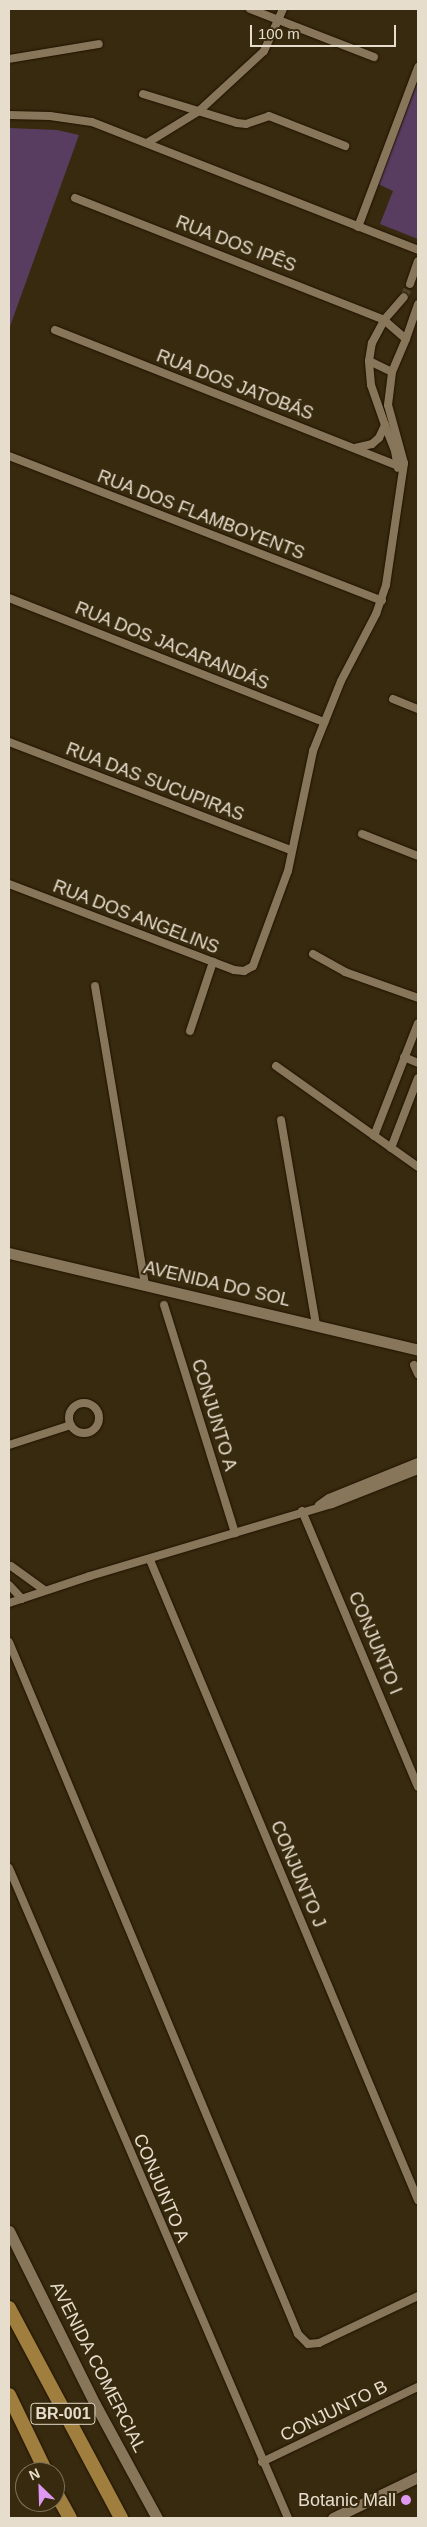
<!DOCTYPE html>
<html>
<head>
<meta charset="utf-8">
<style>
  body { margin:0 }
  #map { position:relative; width:427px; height:2527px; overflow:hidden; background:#382a0e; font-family:Helvetica,sans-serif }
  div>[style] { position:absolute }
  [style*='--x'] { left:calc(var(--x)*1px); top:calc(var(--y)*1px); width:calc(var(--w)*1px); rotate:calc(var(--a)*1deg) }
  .green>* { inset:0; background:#583d60 }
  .street-tunnel>* { height:8px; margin-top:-4px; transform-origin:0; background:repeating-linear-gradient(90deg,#52452b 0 8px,transparent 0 12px) }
  .roads { filter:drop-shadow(0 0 1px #1f1200) drop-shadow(0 0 1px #1f1200) }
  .street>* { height:8px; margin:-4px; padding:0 4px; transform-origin:4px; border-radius:4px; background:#877659 }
  .street>.ring { margin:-4px; padding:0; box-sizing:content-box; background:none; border:8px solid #877659; border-radius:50% }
  .secondary>* { height:11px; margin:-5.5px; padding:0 5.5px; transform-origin:5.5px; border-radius:5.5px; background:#877659 }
  .highway>* { height:14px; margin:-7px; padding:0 7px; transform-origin:7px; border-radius:7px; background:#a07e3d }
  .dots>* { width:14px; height:14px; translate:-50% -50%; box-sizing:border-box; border:2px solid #382a0e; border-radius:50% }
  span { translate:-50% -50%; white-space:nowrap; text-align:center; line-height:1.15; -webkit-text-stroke:4px #382a0e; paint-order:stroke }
  .shield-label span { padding:1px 4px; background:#382a0e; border:1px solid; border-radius:4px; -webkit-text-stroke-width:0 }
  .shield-label { font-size:16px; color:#e6ddcd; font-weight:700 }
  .street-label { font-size:18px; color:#e6ddcd }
  .poi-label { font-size:18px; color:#e6ddcd }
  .right { translate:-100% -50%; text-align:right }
  .frame { position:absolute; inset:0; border:10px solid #e6ddcd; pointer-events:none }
  .north { position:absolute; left:15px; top:2462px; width:50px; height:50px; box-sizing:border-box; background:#382a0e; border:1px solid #7e725a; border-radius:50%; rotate:336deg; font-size:14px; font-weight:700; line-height:20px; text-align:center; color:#e6ddcd }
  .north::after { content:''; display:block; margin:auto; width:18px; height:22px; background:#de98f2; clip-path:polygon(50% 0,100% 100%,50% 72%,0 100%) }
  .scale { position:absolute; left:250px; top:25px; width:146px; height:22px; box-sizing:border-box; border:2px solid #e6ddcd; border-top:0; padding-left:6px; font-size:15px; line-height:18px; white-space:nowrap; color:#e6ddcd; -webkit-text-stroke:4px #382a0e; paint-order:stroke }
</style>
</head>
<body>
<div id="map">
  <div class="green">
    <i style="clip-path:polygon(418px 81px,418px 239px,380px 224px,393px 191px,378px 184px)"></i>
    <i style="clip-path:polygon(9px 128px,57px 130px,79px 135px,9px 329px)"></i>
  </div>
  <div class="street-tunnel">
    <i style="--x:404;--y:297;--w:14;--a:-65"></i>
  </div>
  <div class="roads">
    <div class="street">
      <i style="--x:250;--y:9;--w:133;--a:21.2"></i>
      <i style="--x:9;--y:59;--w:91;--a:-9.5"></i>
      <i style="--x:143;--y:94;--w:98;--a:17.1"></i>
      <i style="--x:237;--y:123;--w:9;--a:6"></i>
      <i style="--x:246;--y:124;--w:24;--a:-19"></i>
      <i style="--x:269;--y:116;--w:82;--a:21.5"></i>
      <i style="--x:9;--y:115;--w:41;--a:1.4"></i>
      <i style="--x:50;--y:116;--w:42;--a:8.1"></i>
      <i style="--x:92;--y:122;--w:350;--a:21.4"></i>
      <i style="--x:147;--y:143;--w:61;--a:-31.6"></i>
      <i style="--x:199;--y:111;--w:88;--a:-42.7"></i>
      <i style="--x:264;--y:51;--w:46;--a:-65.7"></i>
      <i style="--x:75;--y:198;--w:332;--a:21.5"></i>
      <i style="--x:384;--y:320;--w:30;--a:-49"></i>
      <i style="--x:358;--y:227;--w:171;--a:-69.4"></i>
      <i style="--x:410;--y:284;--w:24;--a:-71"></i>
      <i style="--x:55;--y:330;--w:374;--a:21.6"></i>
      <i style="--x:406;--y:339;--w:37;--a:-71"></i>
      <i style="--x:385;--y:425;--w:28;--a:69"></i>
      <i style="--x:395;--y:451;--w:17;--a:80"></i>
      <i style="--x:355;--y:448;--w:17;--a:-13"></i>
      <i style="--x:372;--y:444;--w:9;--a:-41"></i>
      <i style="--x:379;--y:438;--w:14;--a:-65"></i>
      <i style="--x:385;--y:425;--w:42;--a:-109.3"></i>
      <i style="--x:371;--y:385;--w:24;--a:-95"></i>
      <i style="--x:369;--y:361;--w:18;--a:-81"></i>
      <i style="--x:372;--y:343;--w:26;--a:-62"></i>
      <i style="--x:384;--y:320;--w:29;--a:41"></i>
      <i style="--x:406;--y:339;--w:36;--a:113"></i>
      <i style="--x:392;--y:372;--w:25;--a:-154"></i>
      <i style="--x:9;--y:456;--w:400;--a:21.2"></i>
      <i style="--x:9;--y:598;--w:339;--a:21.5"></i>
      <i style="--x:393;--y:699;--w:27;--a:22"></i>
      <i style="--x:9;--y:742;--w:301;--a:21"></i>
      <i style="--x:362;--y:834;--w:60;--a:21.4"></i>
      <i style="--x:9;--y:884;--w:241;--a:20.9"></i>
      <i style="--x:234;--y:970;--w:10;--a:6"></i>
      <i style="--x:244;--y:971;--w:10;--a:-29"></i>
      <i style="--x:253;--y:966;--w:101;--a:-69.8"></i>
      <i style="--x:288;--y:871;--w:123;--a:-78.2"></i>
      <i style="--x:313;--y:751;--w:75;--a:-68.2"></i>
      <i style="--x:341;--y:681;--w:76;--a:-62.4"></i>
      <i style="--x:376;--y:614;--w:31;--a:-71"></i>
      <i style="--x:386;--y:585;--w:123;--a:-81.6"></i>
      <i style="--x:404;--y:463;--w:60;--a:-105.4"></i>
      <i style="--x:388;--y:405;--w:33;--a:-83"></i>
      <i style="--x:313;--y:954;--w:37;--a:29"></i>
      <i style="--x:345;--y:972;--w:77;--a:19.6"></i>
      <i style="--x:95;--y:986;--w:304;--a:80.5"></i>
      <i style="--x:190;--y:1031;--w:73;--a:-71.6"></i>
      <i style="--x:404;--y:1057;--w:15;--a:23"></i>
      <i style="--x:276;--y:1066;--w:174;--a:35.4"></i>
      <i style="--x:281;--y:1120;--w:208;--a:80.3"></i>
      <i style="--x:374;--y:1136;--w:121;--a:-68.7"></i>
      <i style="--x:391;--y:1148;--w:75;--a:-68.9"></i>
      <i style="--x:164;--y:1305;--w:239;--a:72.7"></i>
      <i style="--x:414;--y:1365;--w:10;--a:66"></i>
      <i class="ring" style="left:69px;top:1403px;width:22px;height:22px"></i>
      <i style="--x:9;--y:1445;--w:65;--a:-17.9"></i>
      <i style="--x:319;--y:1505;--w:12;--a:-35"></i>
      <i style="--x:329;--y:1498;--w:96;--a:-22"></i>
      <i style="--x:302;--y:1511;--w:299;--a:67.2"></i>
      <i style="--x:150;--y:1560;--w:694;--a:67.28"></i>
      <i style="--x:11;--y:1566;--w:41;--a:36"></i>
      <i style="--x:9;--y:1585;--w:19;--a:47"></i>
      <i style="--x:9;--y:1603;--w:85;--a:-18.4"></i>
      <i style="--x:90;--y:1576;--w:252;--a:-16.6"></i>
      <i style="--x:332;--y:1504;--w:92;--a:-21.6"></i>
      <i style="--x:9;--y:1642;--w:750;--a:67.33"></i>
      <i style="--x:298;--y:2334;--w:14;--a:45"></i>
      <i style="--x:308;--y:2344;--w:11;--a:-5"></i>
      <i style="--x:319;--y:2343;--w:110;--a:-25.4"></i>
      <i style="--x:9;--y:1868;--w:707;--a:66.77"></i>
      <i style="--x:262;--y:2462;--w:173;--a:-25.7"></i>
    </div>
    <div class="secondary">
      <i style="--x:9;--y:1253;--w:420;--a:13.3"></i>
      <i style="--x:9;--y:2231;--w:193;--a:63.6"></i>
      <i style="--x:95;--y:2404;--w:130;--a:61.5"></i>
      <i style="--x:333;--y:2518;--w:94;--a:-25.8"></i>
    </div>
    <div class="highway">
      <i style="--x:9;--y:2308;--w:238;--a:61.9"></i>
      <i style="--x:9;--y:2395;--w:85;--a:64.3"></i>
      <i style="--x:55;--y:2491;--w:31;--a:61"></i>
    </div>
  </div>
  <div class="dots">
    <i style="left:406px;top:2500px;background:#de98f2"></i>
  </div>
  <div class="shield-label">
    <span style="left:63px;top:2414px">BR-001</span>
  </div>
  <div class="street-label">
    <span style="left:236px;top:244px;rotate:21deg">RUA DOS IPÊS</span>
    <span style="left:235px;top:385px;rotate:21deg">RUA DOS JATOBÁS</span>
    <span style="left:201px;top:515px;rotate:21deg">RUA DOS FLAMBOYENTS</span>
    <span style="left:172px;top:646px;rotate:22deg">RUA DOS JACARANDÁS</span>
    <span style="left:155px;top:782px;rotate:21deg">RUA DAS SUCUPIRAS</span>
    <span style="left:136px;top:917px;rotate:21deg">RUA DOS ANGELINS</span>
    <span style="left:217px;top:1284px;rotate:13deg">AVENIDA DO SOL</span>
    <span style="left:214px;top:1415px;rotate:73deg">CONJUNTO A</span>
    <span style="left:375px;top:1643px;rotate:67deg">CONJUNTO I</span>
    <span style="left:298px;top:1874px;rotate:67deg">CONJUNTO J</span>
    <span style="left:161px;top:2188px;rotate:67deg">CONJUNTO A</span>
    <span style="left:98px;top:2367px;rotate:63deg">AVENIDA COMERCIAL</span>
    <span style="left:334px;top:2411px;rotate:-26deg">CONJUNTO B</span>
  </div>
  <div class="poi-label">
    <span class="right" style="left:396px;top:2500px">Botanic Mall</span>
  </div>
  <div class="frame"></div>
  <div class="north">N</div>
  <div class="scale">100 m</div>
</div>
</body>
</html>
